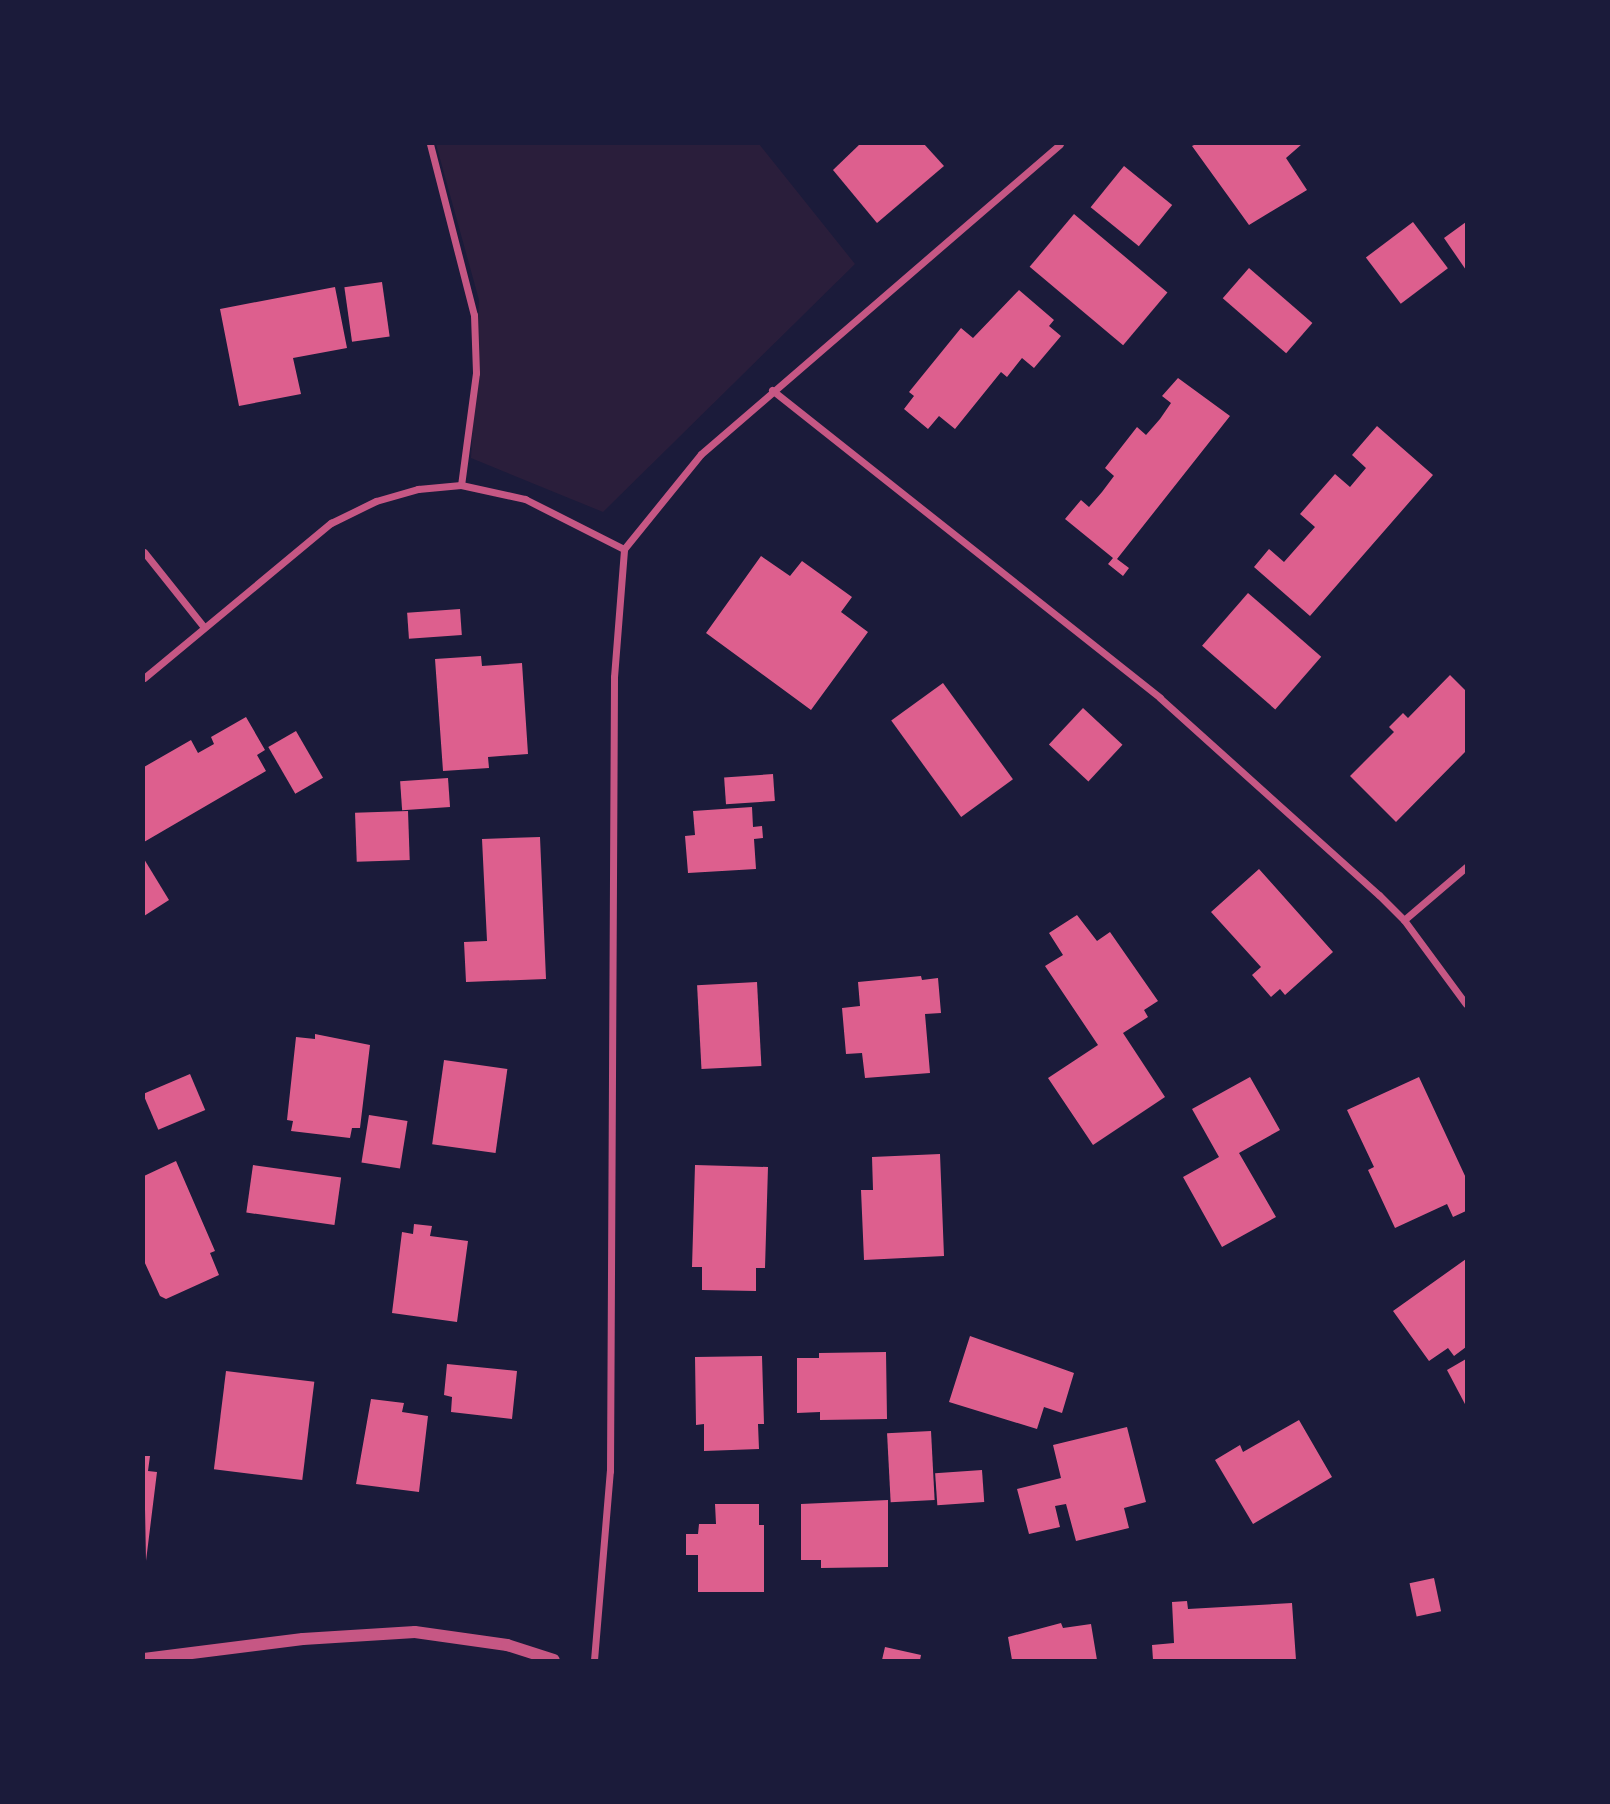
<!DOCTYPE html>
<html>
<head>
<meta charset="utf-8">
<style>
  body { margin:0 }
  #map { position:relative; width:1610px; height:1804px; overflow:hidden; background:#1b1b3a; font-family:"Noto Sans",sans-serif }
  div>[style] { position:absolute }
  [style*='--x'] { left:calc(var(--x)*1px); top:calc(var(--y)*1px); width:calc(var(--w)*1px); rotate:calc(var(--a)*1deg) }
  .green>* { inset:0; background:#2a1e3b }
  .building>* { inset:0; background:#dd5f8e; transform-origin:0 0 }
  .minor>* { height:7px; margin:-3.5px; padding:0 3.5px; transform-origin:3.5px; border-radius:3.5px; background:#c65784 }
  .tertiary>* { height:12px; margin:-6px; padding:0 6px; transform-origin:6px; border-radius:6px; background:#c65784 }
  span { translate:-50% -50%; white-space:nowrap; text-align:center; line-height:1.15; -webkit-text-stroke:7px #1b1b3a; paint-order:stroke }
  .frame { position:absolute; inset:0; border:145px solid #1b1b3a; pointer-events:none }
</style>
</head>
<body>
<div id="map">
  <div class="green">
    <i style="clip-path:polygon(436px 144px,759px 144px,855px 264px,603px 512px,471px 458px,479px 300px)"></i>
  </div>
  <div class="building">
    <i style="clip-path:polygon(860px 144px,924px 144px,944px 166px,877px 223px,833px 170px)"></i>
    <i style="clip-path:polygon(1196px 144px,1302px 144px,1286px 158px,1307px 190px,1249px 225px,1192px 146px)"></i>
    <i style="left:1124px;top:166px;width:62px;height:53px;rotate:39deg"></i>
    <i style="left:1074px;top:214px;width:122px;height:69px;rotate:40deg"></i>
    <i style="left:1413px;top:222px;width:58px;height:59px;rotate:53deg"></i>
    <i style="clip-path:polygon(1466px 222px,1466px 270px,1444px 238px)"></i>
    <i style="left:1249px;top:268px;width:84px;height:40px;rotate:41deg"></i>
    <i style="left:382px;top:282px;width:55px;height:38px;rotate:82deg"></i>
    <i style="clip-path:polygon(335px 287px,347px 348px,293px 358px,301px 394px,239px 406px,220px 309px)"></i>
    <i style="clip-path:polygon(1019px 290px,1054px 320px,1049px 326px,1061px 336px,1034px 368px,1022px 358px,1007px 377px,1001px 372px,955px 429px,939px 416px,928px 429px,904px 409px,914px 396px,909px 392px,961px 328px,973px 338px)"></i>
    <i style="clip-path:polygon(1178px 378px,1230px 416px,1117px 559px,1129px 568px,1123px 576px,1108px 564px,1113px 558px,1065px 519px,1081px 500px,1089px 507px,1102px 492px,1114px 476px,1105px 468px,1137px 427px,1146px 435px,1160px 419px,1171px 403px,1162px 396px)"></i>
    <i style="clip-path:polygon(1377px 426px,1433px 475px,1310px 616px,1254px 567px,1269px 549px,1284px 562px,1299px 545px,1315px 527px,1300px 514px,1335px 474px,1350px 487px,1366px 468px,1352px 455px)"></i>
    <i style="clip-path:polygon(761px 556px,790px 576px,802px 561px,852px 597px,841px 612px,868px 632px,811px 710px,706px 633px)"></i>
    <i style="left:1248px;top:593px;width:97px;height:70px;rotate:41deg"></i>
    <i style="left:460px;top:609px;width:26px;height:53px;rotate:86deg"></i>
    <i style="clip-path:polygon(481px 656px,482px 666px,522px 663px,528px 754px,488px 757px,489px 768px,443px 771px,435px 659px)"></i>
    <i style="clip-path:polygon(1450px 675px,1466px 691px,1466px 751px,1396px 822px,1350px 776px,1394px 732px,1389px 727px,1403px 713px,1408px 718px)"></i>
    <i style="left:943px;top:683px;width:119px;height:64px;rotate:54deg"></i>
    <i style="left:1083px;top:708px;width:54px;height:50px;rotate:43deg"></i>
    <i style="clip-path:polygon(246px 717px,265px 750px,257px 755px,266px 771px,144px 842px,144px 767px,191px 740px,198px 753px,214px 744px,211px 737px)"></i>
    <i style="left:296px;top:731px;width:54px;height:32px;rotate:60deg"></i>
    <i style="left:773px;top:774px;width:27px;height:49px;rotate:86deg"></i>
    <i style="left:448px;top:778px;width:29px;height:48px;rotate:86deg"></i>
    <i style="clip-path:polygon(752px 807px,753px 827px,762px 826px,763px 838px,754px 839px,756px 869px,688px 873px,685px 836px,695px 835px,693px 811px)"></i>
    <i style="left:408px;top:811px;width:49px;height:53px;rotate:88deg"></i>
    <i style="clip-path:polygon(540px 837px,546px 979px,466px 982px,464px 942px,487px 941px,482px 839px)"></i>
    <i style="clip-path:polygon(144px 859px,169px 900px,144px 916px)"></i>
    <i style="clip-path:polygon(1259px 869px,1333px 952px,1285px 995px,1280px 989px,1271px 997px,1252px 975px,1261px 967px,1211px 912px)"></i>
    <i style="clip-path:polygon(1077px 915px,1097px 941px,1110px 932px,1158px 1001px,1144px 1010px,1148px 1017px,1123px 1033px,1165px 1097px,1093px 1145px,1048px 1078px,1098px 1045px,1045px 966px,1063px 955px,1049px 933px)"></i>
    <i style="clip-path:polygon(921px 976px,922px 980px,938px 978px,941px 1013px,925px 1014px,930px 1073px,865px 1078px,862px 1053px,846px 1054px,842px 1008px,860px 1006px,858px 982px)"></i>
    <i style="left:757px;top:982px;width:84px;height:60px;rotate:87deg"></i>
    <i style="clip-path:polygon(315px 1034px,370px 1045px,360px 1128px,352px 1128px,350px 1138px,291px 1131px,293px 1121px,287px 1120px,296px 1037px,315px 1039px)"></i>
    <i style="left:444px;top:1060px;width:64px;height:85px;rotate:8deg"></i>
    <i style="left:190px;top:1074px;width:39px;height:51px;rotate:67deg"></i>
    <i style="clip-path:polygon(1250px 1077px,1280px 1130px,1239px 1153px,1276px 1217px,1222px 1247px,1183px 1177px,1219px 1157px,1192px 1109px)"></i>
    <i style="clip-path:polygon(1419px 1077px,1466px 1178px,1466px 1211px,1453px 1217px,1447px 1204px,1395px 1228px,1368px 1170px,1374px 1167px,1347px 1110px)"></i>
    <i style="left:369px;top:1115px;width:39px;height:48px;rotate:9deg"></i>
    <i style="clip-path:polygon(940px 1154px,944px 1256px,864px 1260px,861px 1190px,873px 1190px,872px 1157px)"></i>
    <i style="clip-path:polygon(176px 1161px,215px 1251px,210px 1253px,219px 1275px,166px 1299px,160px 1296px,144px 1261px,144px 1176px)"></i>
    <i style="left:253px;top:1165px;width:89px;height:48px;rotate:8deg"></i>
    <i style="clip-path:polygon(695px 1165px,768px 1167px,765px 1268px,756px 1268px,756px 1291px,702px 1290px,702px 1267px,692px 1267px)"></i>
    <i style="clip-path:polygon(414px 1224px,432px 1226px,430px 1236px,468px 1241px,457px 1322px,392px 1313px,402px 1232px,413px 1234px)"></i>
    <i style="clip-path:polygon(1466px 1259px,1466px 1347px,1454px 1356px,1448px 1348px,1429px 1361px,1393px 1311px)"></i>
    <i style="clip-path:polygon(970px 1336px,1074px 1373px,1062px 1413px,1044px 1407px,1037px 1429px,949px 1402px)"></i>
    <i style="clip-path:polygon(886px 1352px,887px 1419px,820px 1420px,820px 1412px,797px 1413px,797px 1358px,819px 1358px,819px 1353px)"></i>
    <i style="clip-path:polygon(762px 1356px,764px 1424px,758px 1424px,759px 1449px,704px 1451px,704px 1424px,696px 1425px,695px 1357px)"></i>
    <i style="clip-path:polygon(1466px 1359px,1466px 1406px,1447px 1370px)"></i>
    <i style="clip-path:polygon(447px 1364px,517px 1371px,512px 1419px,451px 1412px,452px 1397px,444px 1395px)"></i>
    <i style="left:226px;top:1371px;width:89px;height:99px;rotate:7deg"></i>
    <i style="clip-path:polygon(371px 1399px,404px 1403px,402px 1412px,428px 1416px,419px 1492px,356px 1484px)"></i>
    <i style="clip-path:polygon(1299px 1420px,1332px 1477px,1253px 1524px,1215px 1460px,1240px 1445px,1243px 1452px)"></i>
    <i style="clip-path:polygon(1127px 1427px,1146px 1502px,1124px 1508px,1129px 1528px,1076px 1541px,1066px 1504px,1055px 1506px,1060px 1527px,1029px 1534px,1017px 1489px,1061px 1478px,1053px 1445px)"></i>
    <i style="left:931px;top:1431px;width:69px;height:44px;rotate:87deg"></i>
    <i style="clip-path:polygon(144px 1456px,150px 1456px,148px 1471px,157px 1472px,146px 1561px)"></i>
    <i style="left:982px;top:1470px;width:32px;height:47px;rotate:86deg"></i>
    <i style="clip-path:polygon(888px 1500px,888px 1567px,821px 1568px,821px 1560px,801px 1560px,801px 1504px)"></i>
    <i style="clip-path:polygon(715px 1504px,759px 1504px,759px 1525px,764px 1525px,764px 1592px,698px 1592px,698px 1555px,686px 1555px,686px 1534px,698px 1534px,699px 1524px,716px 1524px)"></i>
    <i style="left:1434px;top:1578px;width:34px;height:25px;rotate:78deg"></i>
    <i style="clip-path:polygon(1187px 1601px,1188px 1609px,1292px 1603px,1296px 1660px,1153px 1660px,1152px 1645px,1174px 1643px,1172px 1602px)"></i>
    <i style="clip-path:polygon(1061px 1623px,1063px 1628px,1091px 1624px,1097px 1660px,1012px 1660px,1008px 1637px)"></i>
    <i style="clip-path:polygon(885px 1647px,921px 1655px,920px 1660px,882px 1660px)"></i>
  </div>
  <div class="minor">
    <i style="--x:430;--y:144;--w:177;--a:75.6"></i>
    <i style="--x:474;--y:315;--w:58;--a:88"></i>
    <i style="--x:476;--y:373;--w:113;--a:97.6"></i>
    <i style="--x:772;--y:390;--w:495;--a:38.4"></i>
    <i style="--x:1160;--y:698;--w:295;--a:42"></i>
    <i style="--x:1379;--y:895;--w:35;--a:45"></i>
    <i style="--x:1404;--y:920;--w:104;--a:53.6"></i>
    <i style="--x:144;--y:552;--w:95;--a:51.4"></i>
    <i style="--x:144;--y:678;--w:243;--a:-39.7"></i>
    <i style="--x:331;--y:523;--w:50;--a:-26.1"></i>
    <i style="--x:376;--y:501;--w:44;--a:-15.9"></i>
    <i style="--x:418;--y:489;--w:43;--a:-5.3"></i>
    <i style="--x:461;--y:485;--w:66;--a:12.3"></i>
    <i style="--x:525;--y:499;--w:111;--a:26.8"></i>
    <i style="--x:1404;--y:920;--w:82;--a:-40.5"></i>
    <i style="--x:594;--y:1660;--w:190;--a:-85.2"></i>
    <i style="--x:610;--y:1471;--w:794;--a:-89.71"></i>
    <i style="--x:614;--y:677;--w:128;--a:-85.5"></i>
    <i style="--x:624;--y:549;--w:122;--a:-51"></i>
    <i style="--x:701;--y:454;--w:474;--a:-40.8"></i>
  </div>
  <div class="tertiary">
    <i style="--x:144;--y:1659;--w:160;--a:-7.2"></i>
    <i style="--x:303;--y:1639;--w:112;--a:-3.6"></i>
    <i style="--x:415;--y:1632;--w:93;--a:8"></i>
    <i style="--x:507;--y:1645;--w:49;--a:17.7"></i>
  </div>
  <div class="frame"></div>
</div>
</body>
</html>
